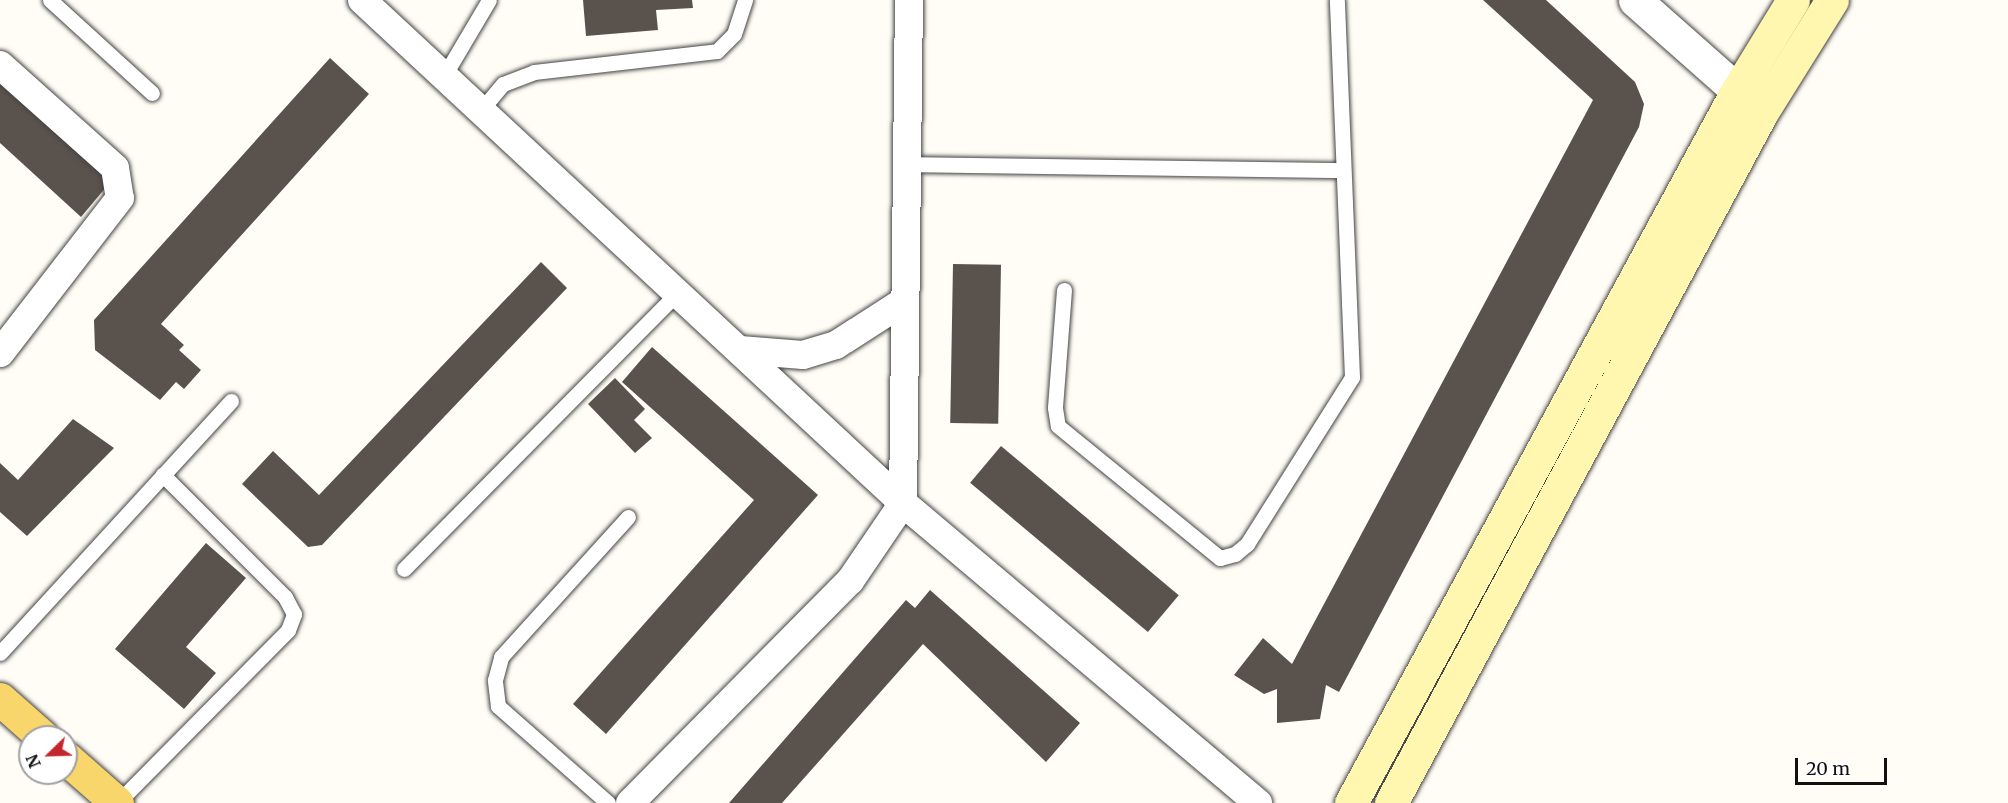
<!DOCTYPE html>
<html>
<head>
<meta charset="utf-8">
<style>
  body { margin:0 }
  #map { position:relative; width:2008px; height:803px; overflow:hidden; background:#fffdf5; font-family:Merriweather,serif }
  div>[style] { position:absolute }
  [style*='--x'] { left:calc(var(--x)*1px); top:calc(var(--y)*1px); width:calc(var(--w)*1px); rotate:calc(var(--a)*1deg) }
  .building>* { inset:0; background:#5a524d; transform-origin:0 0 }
  .roads { filter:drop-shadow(0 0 2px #444) drop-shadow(0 0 2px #444) }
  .service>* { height:15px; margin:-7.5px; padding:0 7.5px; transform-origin:7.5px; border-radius:7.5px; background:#fff }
  .minor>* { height:28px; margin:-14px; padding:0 14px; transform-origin:14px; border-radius:14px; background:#fff }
  .tertiary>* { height:33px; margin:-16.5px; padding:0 16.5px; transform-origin:16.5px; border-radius:16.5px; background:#fff }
  .secondary>* { height:33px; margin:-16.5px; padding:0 16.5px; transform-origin:16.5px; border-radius:16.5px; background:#fff6b0 }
  .primary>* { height:33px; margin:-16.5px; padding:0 16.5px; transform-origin:16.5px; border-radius:16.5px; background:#f9d66b }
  span { translate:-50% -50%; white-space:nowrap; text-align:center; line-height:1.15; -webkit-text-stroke:6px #fff; paint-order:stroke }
  .north { position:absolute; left:18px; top:725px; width:60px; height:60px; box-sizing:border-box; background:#fff; border:2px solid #a0a0a0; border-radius:50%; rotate:247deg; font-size:16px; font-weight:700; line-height:24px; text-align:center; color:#111 }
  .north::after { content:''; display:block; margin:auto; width:21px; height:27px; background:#c4262e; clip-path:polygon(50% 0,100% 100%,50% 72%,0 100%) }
  .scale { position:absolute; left:1795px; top:758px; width:92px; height:27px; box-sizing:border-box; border:3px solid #111; border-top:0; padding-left:8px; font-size:18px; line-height:21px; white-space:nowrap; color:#111; -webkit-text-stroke:4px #fff; paint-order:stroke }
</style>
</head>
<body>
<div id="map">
  <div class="building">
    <i style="clip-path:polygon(583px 0,692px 0,693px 8px,656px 10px,658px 30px,586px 36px)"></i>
    <i style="clip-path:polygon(1483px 0,1546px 0,1635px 82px,1644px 104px,1639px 127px,1339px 692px,1326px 685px,1320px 719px,1277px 723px,1277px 689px,1264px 694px,1234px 675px,1263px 638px,1292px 664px,1593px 100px)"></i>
    <i style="clip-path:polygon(330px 58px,369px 94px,161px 324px,184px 345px,179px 350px,201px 370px,184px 389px,176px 382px,160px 400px,95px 350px,94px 320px)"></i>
    <i style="clip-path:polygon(0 77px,112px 180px,81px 217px,0 143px)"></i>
    <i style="clip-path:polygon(541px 262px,567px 288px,322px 545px,308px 547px,242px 484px,273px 451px,319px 495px)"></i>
    <i style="left:953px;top:264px;width:48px;height:159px;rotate:1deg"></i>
    <i style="clip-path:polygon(652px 347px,818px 495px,606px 734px,573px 704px,754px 500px,622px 382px)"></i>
    <i style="clip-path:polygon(615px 378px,645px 409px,634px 420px,652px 438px,635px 453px,588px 404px)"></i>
    <i style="clip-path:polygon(73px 419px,114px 448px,27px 536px,0 512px,0 463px,18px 480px)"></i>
    <i style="left:1001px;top:446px;width:232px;height:48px;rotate:40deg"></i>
    <i style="clip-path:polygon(206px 543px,246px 578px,186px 647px,216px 673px,184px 709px,115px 649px)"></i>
    <i style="clip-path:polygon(930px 590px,1080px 723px,1046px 762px,923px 644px,782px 803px,729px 803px,906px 600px,915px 608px)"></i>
  </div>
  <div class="roads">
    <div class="service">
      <i style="--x:50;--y:0;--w:138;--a:42.4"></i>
      <i style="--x:444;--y:76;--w:88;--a:-59.4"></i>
      <i style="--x:481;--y:110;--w:34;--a:-50"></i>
      <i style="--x:503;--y:84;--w:33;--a:-21"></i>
      <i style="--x:534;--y:72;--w:184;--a:-6.5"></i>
      <i style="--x:717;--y:51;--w:24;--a:-45"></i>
      <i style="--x:734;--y:34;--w:36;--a:-72"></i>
      <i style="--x:907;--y:164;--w:435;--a:0.8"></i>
      <i style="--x:1064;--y:290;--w:118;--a:94.4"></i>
      <i style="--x:1055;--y:408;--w:18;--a:81"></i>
      <i style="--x:1058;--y:426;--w:209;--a:39.2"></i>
      <i style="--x:1220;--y:558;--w:16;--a:-15"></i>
      <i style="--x:1235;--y:554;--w:16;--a:-40"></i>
      <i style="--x:1247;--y:544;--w:197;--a:-57.8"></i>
      <i style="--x:1352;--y:377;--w:377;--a:-92.3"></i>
      <i style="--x:404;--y:569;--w:390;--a:-45.3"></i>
      <i style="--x:0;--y:653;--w:342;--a:-47.5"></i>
      <i style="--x:117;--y:803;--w:243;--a:-45.3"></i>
      <i style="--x:288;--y:630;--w:17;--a:-69"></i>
      <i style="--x:294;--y:614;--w:19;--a:-118"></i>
      <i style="--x:285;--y:597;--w:173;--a:-135"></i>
      <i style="--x:608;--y:803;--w:147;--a:-138.6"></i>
      <i style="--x:498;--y:706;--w:26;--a:-97"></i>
      <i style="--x:495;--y:680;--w:24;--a:-75"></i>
      <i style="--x:501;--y:657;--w:189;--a:-47.8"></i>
    </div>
    <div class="minor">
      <i style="--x:362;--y:0;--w:739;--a:42.92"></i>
      <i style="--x:903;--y:503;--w:465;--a:40.2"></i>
      <i style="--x:0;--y:65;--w:154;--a:41.8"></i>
      <i style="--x:115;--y:168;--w:30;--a:81"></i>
      <i style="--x:120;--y:198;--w:196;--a:127.7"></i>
      <i style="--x:740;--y:350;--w:63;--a:4.5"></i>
      <i style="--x:803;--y:355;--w:34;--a:-17"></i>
      <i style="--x:836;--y:345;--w:80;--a:-32.7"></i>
      <i style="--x:630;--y:803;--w:313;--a:-45.3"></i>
      <i style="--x:850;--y:581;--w:94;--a:-55.8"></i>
      <i style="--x:903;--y:503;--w:503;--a:-89.32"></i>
    </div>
    <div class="tertiary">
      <i style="--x:1635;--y:0;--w:164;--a:41.5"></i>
    </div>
    <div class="secondary">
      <i style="--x:1351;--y:803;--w:808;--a:-61.53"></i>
      <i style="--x:1736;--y:93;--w:109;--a:-58.5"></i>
      <i style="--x:1391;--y:803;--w:784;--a:-61.77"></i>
      <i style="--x:1762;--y:112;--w:132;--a:-58"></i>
    </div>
    <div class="primary">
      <i style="--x:0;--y:699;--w:57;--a:41.5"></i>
      <i style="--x:66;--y:758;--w:68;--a:41.4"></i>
    </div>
  </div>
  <div class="north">N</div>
  <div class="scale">20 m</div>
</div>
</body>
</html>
